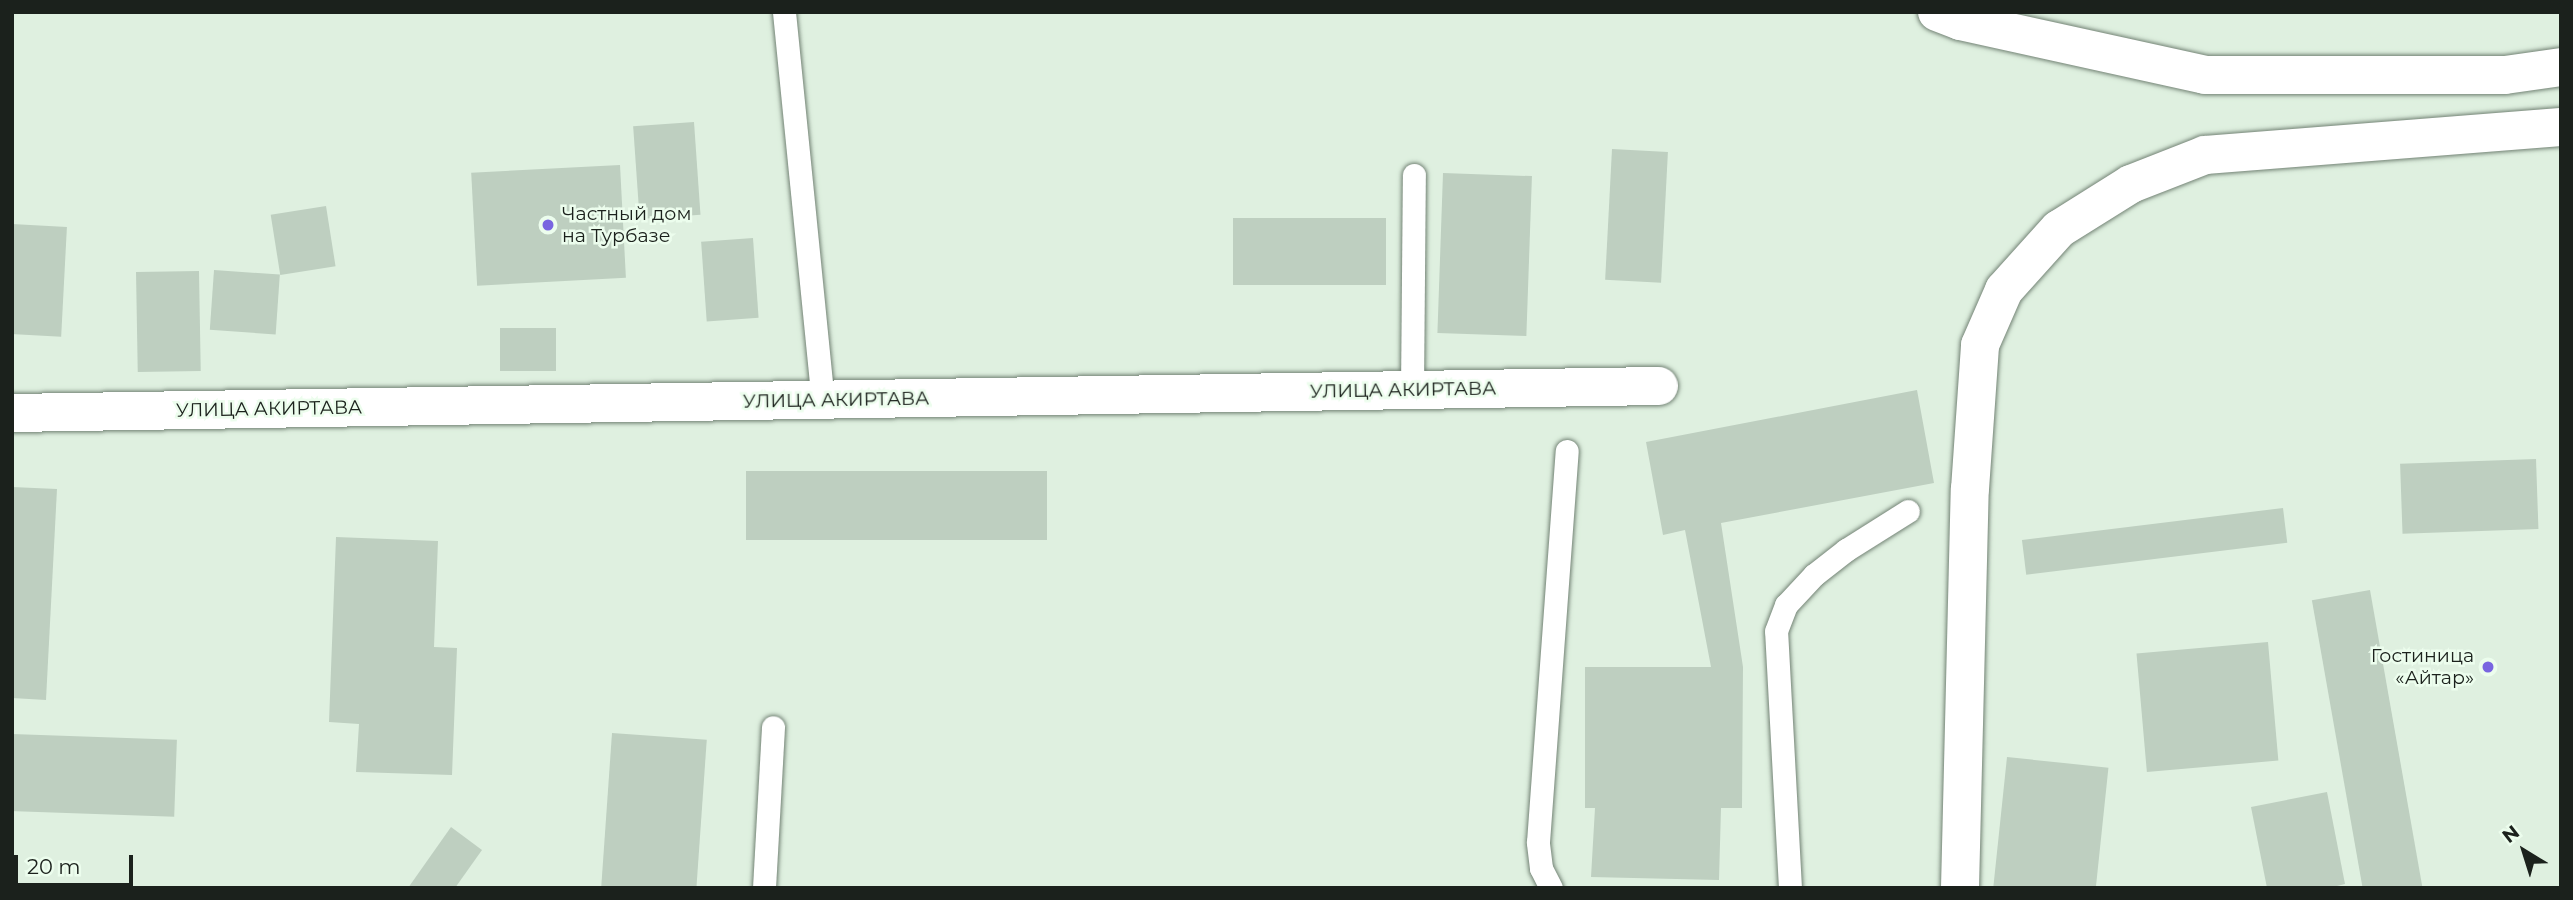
<!DOCTYPE html>
<html>
<head>
<meta charset="utf-8">
<style>
  body { margin:0 }
  #map { position:relative; width:2573px; height:900px; overflow:hidden; background:#dff0e0; font-family:Montserrat,sans-serif }
  div>[style] { position:absolute }
  [style*='--x'] { left:calc(var(--x)*1px); top:calc(var(--y)*1px); width:calc(var(--w)*1px); rotate:calc(var(--a)*1deg) }
  .building>* { inset:0; background:#becfc0; transform-origin:0 0 }
  .roads { filter:drop-shadow(0 0 2px #738375) drop-shadow(0 0 2px #738375) }
  .service>* { height:23px; margin:-11.5px; padding:0 11.5px; transform-origin:11.5px; border-radius:11.5px; background:#fff }
  .minor>* { height:38px; margin:-19px; padding:0 19px; transform-origin:19px; border-radius:19px; background:#fff }
  .dots>* { width:19px; height:19px; translate:-50% -50%; box-sizing:border-box; border:4px solid #ecfded; border-radius:50% }
  span { translate:-50% -50%; white-space:nowrap; text-align:center; line-height:1.15; -webkit-text-stroke:5px #ecfded; paint-order:stroke }
  .poi-label { font-size:19px; color:#1b211c }
  .left { translate:0 -50%; text-align:left }
  .right { translate:-100% -50%; text-align:right }
  .street-label { font-size:19px; color:#1b211c }
  .frame { position:absolute; inset:0; border:14px solid #1b211c; pointer-events:none }
  .north { position:absolute; left:2489px; top:816px; width:70px; height:70px; -webkit-text-stroke:5px #ecfded; paint-order:stroke; rotate:322deg; font-size:19px; font-weight:700; line-height:28px; text-align:center; color:#1b211c }
  .north::after { content:''; display:block; margin:auto; width:24px; height:32px; background:#1b211c; clip-path:polygon(50% 0,100% 100%,50% 72%,0 100%) }
  .scale { position:absolute; left:14px; top:855px; width:119px; height:32px; box-sizing:border-box; border:4px solid #1b211c; border-top:0; padding-left:9px; font-size:21px; line-height:24px; white-space:nowrap; color:#1b211c; -webkit-text-stroke:5px #ecfded; paint-order:stroke }
</style>
</head>
<body>
<div id="map">
  <div class="building">
    <i style="left:694px;top:122px;width:93px;height:61px;rotate:86deg"></i>
    <i style="left:1612px;top:149px;width:56px;height:131px;rotate:3deg"></i>
    <i style="left:620px;top:165px;width:113px;height:149px;rotate:87deg"></i>
    <i style="left:1443px;top:173px;width:89px;height:160px;rotate:2deg"></i>
    <i style="left:326px;top:206px;width:61px;height:56px;rotate:81deg"></i>
    <i style="left:1386px;top:218px;width:67px;height:153px;rotate:90deg"></i>
    <i style="left:12px;top:224px;width:55px;height:110px;rotate:3deg"></i>
    <i style="left:753px;top:238px;width:80px;height:52px;rotate:86deg"></i>
    <i style="left:214px;top:270px;width:66px;height:60px;rotate:4deg"></i>
    <i style="left:199px;top:271px;width:100px;height:63px;rotate:89deg"></i>
    <i style="left:556px;top:328px;width:43px;height:56px;rotate:90deg"></i>
    <i style="clip-path:polygon(1917px 390px,1934px 483px,1721px 523px,1743px 667px,1742px 808px,1721px 808px,1719px 880px,1591px 877px,1595px 808px,1585px 808px,1585px 667px,1711px 667px,1685px 530px,1663px 535px,1646px 442px)"></i>
    <i style="left:2536px;top:459px;width:70px;height:136px;rotate:88deg"></i>
    <i style="left:746px;top:471px;width:301px;height:69px"></i>
    <i style="clip-path:polygon(12px 487px,57px 489px,46px 700px,12px 698px)"></i>
    <i style="left:2283px;top:508px;width:35px;height:263px;rotate:83deg"></i>
    <i style="clip-path:polygon(336px 537px,438px 541px,434px 647px,457px 648px,452px 775px,356px 772px,359px 724px,329px 722px)"></i>
    <i style="left:2370px;top:590px;width:302px;height:59px;rotate:80deg"></i>
    <i style="left:2268px;top:642px;width:119px;height:132px;rotate:85deg"></i>
    <i style="left:612px;top:733px;width:95px;height:155px;rotate:4deg"></i>
    <i style="left:12px;top:734px;width:165px;height:77px;rotate:2deg"></i>
    <i style="left:2007px;top:757px;width:102px;height:132px;rotate:6deg"></i>
    <i style="clip-path:polygon(2327px 792px,2345px 884px,2329px 888px,2267px 888px,2251px 807px)"></i>
    <i style="clip-path:polygon(451px 827px,482px 850px,455px 888px,408px 888px)"></i>
  </div>
  <div class="roads">
    <div class="service">
      <i style="--x:784;--y:12;--w:390;--a:84.3"></i>
      <i style="--x:1412;--y:390;--w:215;--a:-89.5"></i>
      <i style="--x:764;--y:888;--w:161;--a:-86.8"></i>
      <i style="--x:1551;--y:888;--w:22;--a:-117"></i>
      <i style="--x:1541;--y:868;--w:26;--a:-97"></i>
      <i style="--x:1538;--y:842;--w:392;--a:-85.8"></i>
      <i style="--x:1790;--y:888;--w:257;--a:-93.1"></i>
      <i style="--x:1776;--y:631;--w:28;--a:-69"></i>
      <i style="--x:1786;--y:605;--w:41;--a:-47"></i>
      <i style="--x:1814;--y:575;--w:41;--a:-38"></i>
      <i style="--x:1846;--y:550;--w:73;--a:-32.2"></i>
    </div>
    <div class="minor">
      <i style="--x:1937;--y:12;--w:25;--a:21"></i>
      <i style="--x:1960;--y:21;--w:251;--a:12.4"></i>
      <i style="--x:2205;--y:75;--w:300;--a:0"></i>
      <i style="--x:2505;--y:75;--w:57;--a:-8.1"></i>
      <i style="--x:12;--y:413;--w:1647;--a:-0.94"></i>
      <i style="--x:1960;--y:888;--w:399;--a:-88.6"></i>
      <i style="--x:1970;--y:489;--w:144;--a:-86"></i>
      <i style="--x:1980;--y:345;--w:60;--a:-66.4"></i>
      <i style="--x:2004;--y:290;--w:82;--a:-48"></i>
      <i style="--x:2059;--y:229;--w:85;--a:-32"></i>
      <i style="--x:2131;--y:184;--w:79;--a:-21.4"></i>
      <i style="--x:2205;--y:155;--w:357;--a:-4.5"></i>
    </div>
  </div>
  <div class="dots">
    <i style="left:548px;top:225px;background:#7965e0"></i>
    <i style="left:2488px;top:667px;background:#7965e0"></i>
  </div>
  <div class="poi-label">
    <span class="left" style="left:562px;top:225px">Частный дом<br>на Турбазе</span>
    <span class="right" style="left:2474px;top:667px">Гостиница<br>«Айтар»</span>
  </div>
  <div class="street-label">
    <span style="left:1403px;top:390px;rotate:-1deg">УЛИЦА АКИРТАВА</span>
    <span style="left:836px;top:400px;rotate:-1deg">УЛИЦА АКИРТАВА</span>
    <span style="left:269px;top:409px;rotate:-1deg">УЛИЦА АКИРТАВА</span>
  </div>
  <div class="frame"></div>
  <div class="north">N</div>
  <div class="scale">20 m</div>
</div>
</body>
</html>
